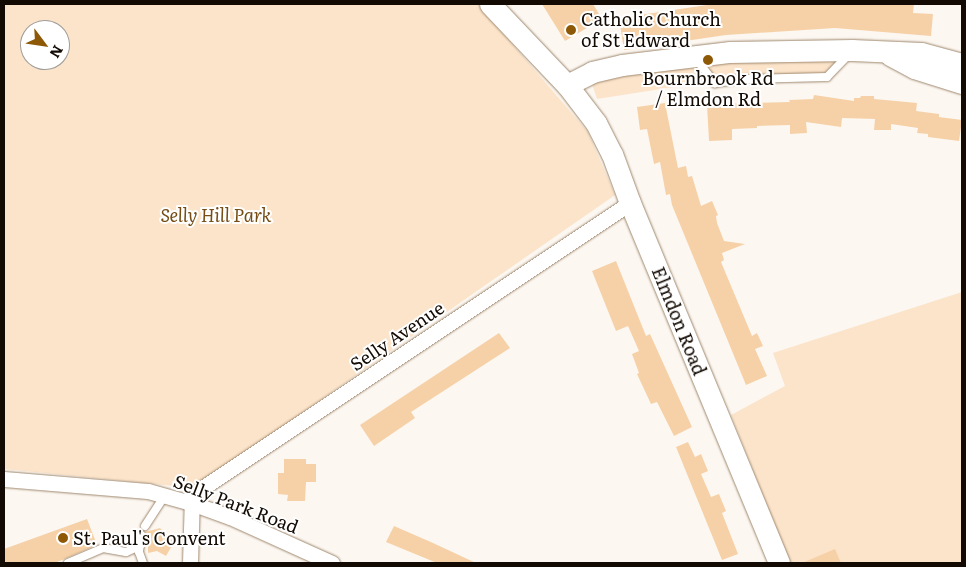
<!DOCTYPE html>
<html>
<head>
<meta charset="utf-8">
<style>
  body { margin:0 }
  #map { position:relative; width:966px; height:567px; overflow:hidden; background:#fcf7f1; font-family:Literata,serif }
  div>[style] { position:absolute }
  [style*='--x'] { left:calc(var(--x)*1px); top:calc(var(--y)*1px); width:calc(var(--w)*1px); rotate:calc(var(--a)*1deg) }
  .green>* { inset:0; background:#fbe4ca }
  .building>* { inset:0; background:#f6d1a7 }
  .roads { filter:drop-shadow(0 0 1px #9f886e) drop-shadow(0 0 1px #9f886e) }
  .lane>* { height:8px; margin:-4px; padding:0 4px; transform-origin:4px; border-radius:4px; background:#fff }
  .street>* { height:15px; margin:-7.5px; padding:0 7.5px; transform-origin:7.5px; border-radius:7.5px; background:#fff }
  .secondary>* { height:21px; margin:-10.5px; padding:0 10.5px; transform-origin:10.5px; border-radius:10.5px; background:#fff }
  .dots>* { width:14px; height:14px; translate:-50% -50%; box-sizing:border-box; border:2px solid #fff; border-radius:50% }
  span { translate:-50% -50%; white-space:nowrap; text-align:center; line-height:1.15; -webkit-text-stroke:4px #fff; paint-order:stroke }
  .poi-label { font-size:18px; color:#120a03 }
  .left { translate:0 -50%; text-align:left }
  .park-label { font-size:18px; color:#754d15; font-style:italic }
  .street-label { font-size:18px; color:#120a03 }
  .frame { position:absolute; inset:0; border:5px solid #120a03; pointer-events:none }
  .north { position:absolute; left:20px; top:20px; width:50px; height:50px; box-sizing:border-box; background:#fff; border:1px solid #a09d9a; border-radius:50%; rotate:121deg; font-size:14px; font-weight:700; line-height:20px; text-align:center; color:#120a03 }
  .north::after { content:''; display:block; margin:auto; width:18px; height:22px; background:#8d5907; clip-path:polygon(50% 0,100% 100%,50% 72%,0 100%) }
</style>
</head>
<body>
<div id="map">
  <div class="green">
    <i style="clip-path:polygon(evenodd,4px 4px,478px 4px,588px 132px,615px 195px,194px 488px,4px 469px,4px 4px,30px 30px,60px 30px,60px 60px,30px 60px,30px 30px)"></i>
    <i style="clip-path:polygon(849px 52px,827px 75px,716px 81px,696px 56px)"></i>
    <i style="clip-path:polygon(693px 58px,715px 84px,680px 86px,597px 99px,592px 84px)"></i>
    <i style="clip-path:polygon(962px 292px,962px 563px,790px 563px,731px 415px,785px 386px,773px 353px)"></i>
  </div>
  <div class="building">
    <i style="clip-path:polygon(542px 4px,593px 4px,602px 19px,565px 41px)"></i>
    <i style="clip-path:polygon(714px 4px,914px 4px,913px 13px,933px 14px,931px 36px,835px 28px,726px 35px,624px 50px,619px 18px)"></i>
    <i style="clip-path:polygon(814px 95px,854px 101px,854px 98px,860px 98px,861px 96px,874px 96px,874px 99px,917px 103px,916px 111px,939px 114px,939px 117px,962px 120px,959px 141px,928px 137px,928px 134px,917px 133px,918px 128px,891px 124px,891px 130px,874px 130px,875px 119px,842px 118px,841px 127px,806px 122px,807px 133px,790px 134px,790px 125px,757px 126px,757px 128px,732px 129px,732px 140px,709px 141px,707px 104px,790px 102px,789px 100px,813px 99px)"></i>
    <i style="clip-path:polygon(665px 103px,678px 168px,686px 166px,688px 177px,692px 176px,701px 206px,712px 201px,718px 215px,716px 216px,717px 223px,724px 241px,745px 244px,722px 253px,724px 260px,721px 262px,752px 336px,757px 333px,763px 346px,755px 349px,767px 376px,746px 385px,672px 205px,670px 194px,666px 195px,660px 162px,654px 164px,647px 129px,640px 130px,637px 107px)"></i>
    <i style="clip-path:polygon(616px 261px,646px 336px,650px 334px,692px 427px,674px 436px,657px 402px,651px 404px,637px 374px,639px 373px,632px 354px,639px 351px,628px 326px,616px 331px,592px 271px)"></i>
    <i style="clip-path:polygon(499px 333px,510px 348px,411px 412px,415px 418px,374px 446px,360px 425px)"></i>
    <i style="clip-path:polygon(688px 442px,695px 457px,701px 454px,708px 471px,701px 474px,711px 497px,719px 494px,726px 511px,722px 513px,738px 554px,722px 560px,676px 447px)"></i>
    <i style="clip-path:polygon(284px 459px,306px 459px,306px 464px,316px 464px,316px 482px,306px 482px,305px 501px,287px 501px,288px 495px,278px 494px,278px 473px,284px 473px)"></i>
    <i style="clip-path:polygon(87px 519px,97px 545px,55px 563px,4px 563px,4px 549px)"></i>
    <i style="clip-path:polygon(394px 526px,433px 543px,476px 563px,437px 563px,386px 542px)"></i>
    <i style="clip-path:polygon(160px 528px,174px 542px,166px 556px,157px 551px,148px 553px,148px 540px,145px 532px)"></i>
    <i style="clip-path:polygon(835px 549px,841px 563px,802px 563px)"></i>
  </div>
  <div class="roads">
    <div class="lane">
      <i style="--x:696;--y:59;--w:31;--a:52"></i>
      <i style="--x:715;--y:83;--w:32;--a:-7"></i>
      <i style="--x:747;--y:79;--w:80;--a:-1.4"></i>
      <i style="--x:827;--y:77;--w:32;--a:-46"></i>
      <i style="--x:145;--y:526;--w:37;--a:-57"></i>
      <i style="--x:141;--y:535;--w:17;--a:97"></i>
      <i style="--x:139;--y:552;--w:12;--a:70"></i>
      <i style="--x:68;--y:563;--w:38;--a:-23"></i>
      <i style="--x:103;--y:548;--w:23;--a:10"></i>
      <i style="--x:126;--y:552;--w:15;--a:-23"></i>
    </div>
    <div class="street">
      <i style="--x:4;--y:479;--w:144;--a:4.8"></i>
      <i style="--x:148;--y:491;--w:45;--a:15.6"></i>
      <i style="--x:191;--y:503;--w:41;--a:19.7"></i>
      <i style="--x:230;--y:517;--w:112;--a:24.3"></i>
      <i style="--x:190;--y:563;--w:68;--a:-88.3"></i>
      <i style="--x:192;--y:495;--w:526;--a:-33.69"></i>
    </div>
    <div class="secondary">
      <i style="--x:490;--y:4;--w:112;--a:46.5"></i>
      <i style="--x:567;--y:85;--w:48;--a:52.7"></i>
      <i style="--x:596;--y:123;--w:35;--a:63"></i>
      <i style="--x:612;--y:154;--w:52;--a:69.8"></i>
      <i style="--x:630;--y:203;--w:390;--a:67.5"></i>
      <i style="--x:890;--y:55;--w:27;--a:28"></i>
      <i style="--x:914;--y:68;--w:50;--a:17.4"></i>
      <i style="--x:567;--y:85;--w:28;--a:-27"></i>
      <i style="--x:592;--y:72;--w:31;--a:-13"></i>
      <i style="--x:622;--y:65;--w:109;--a:-6.9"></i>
      <i style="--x:730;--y:52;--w:122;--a:-0.9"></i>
      <i style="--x:852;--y:50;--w:69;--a:2.5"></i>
      <i style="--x:921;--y:53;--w:42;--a:15"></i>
    </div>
  </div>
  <div class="dots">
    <i style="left:571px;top:30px;background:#8d5907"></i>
    <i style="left:708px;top:60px;background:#8d5907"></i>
    <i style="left:63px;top:538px;background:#8d5907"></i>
  </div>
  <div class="poi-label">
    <span class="left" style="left:581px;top:30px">Catholic Church<br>of St Edward</span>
    <span style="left:708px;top:89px">Bournbrook Rd<br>/ Elmdon Rd</span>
    <span class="left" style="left:73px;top:538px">St. Paul's Convent</span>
  </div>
  <div class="park-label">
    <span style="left:216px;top:215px">Selly Hill Park</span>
  </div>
  <div class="street-label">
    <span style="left:679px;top:321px;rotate:68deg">Elmdon Road</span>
    <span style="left:397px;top:336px;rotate:-34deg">Selly Avenue</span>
    <span style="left:236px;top:504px;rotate:21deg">Selly Park Road</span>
  </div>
  <div class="frame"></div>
  <div class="north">N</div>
</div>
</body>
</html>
